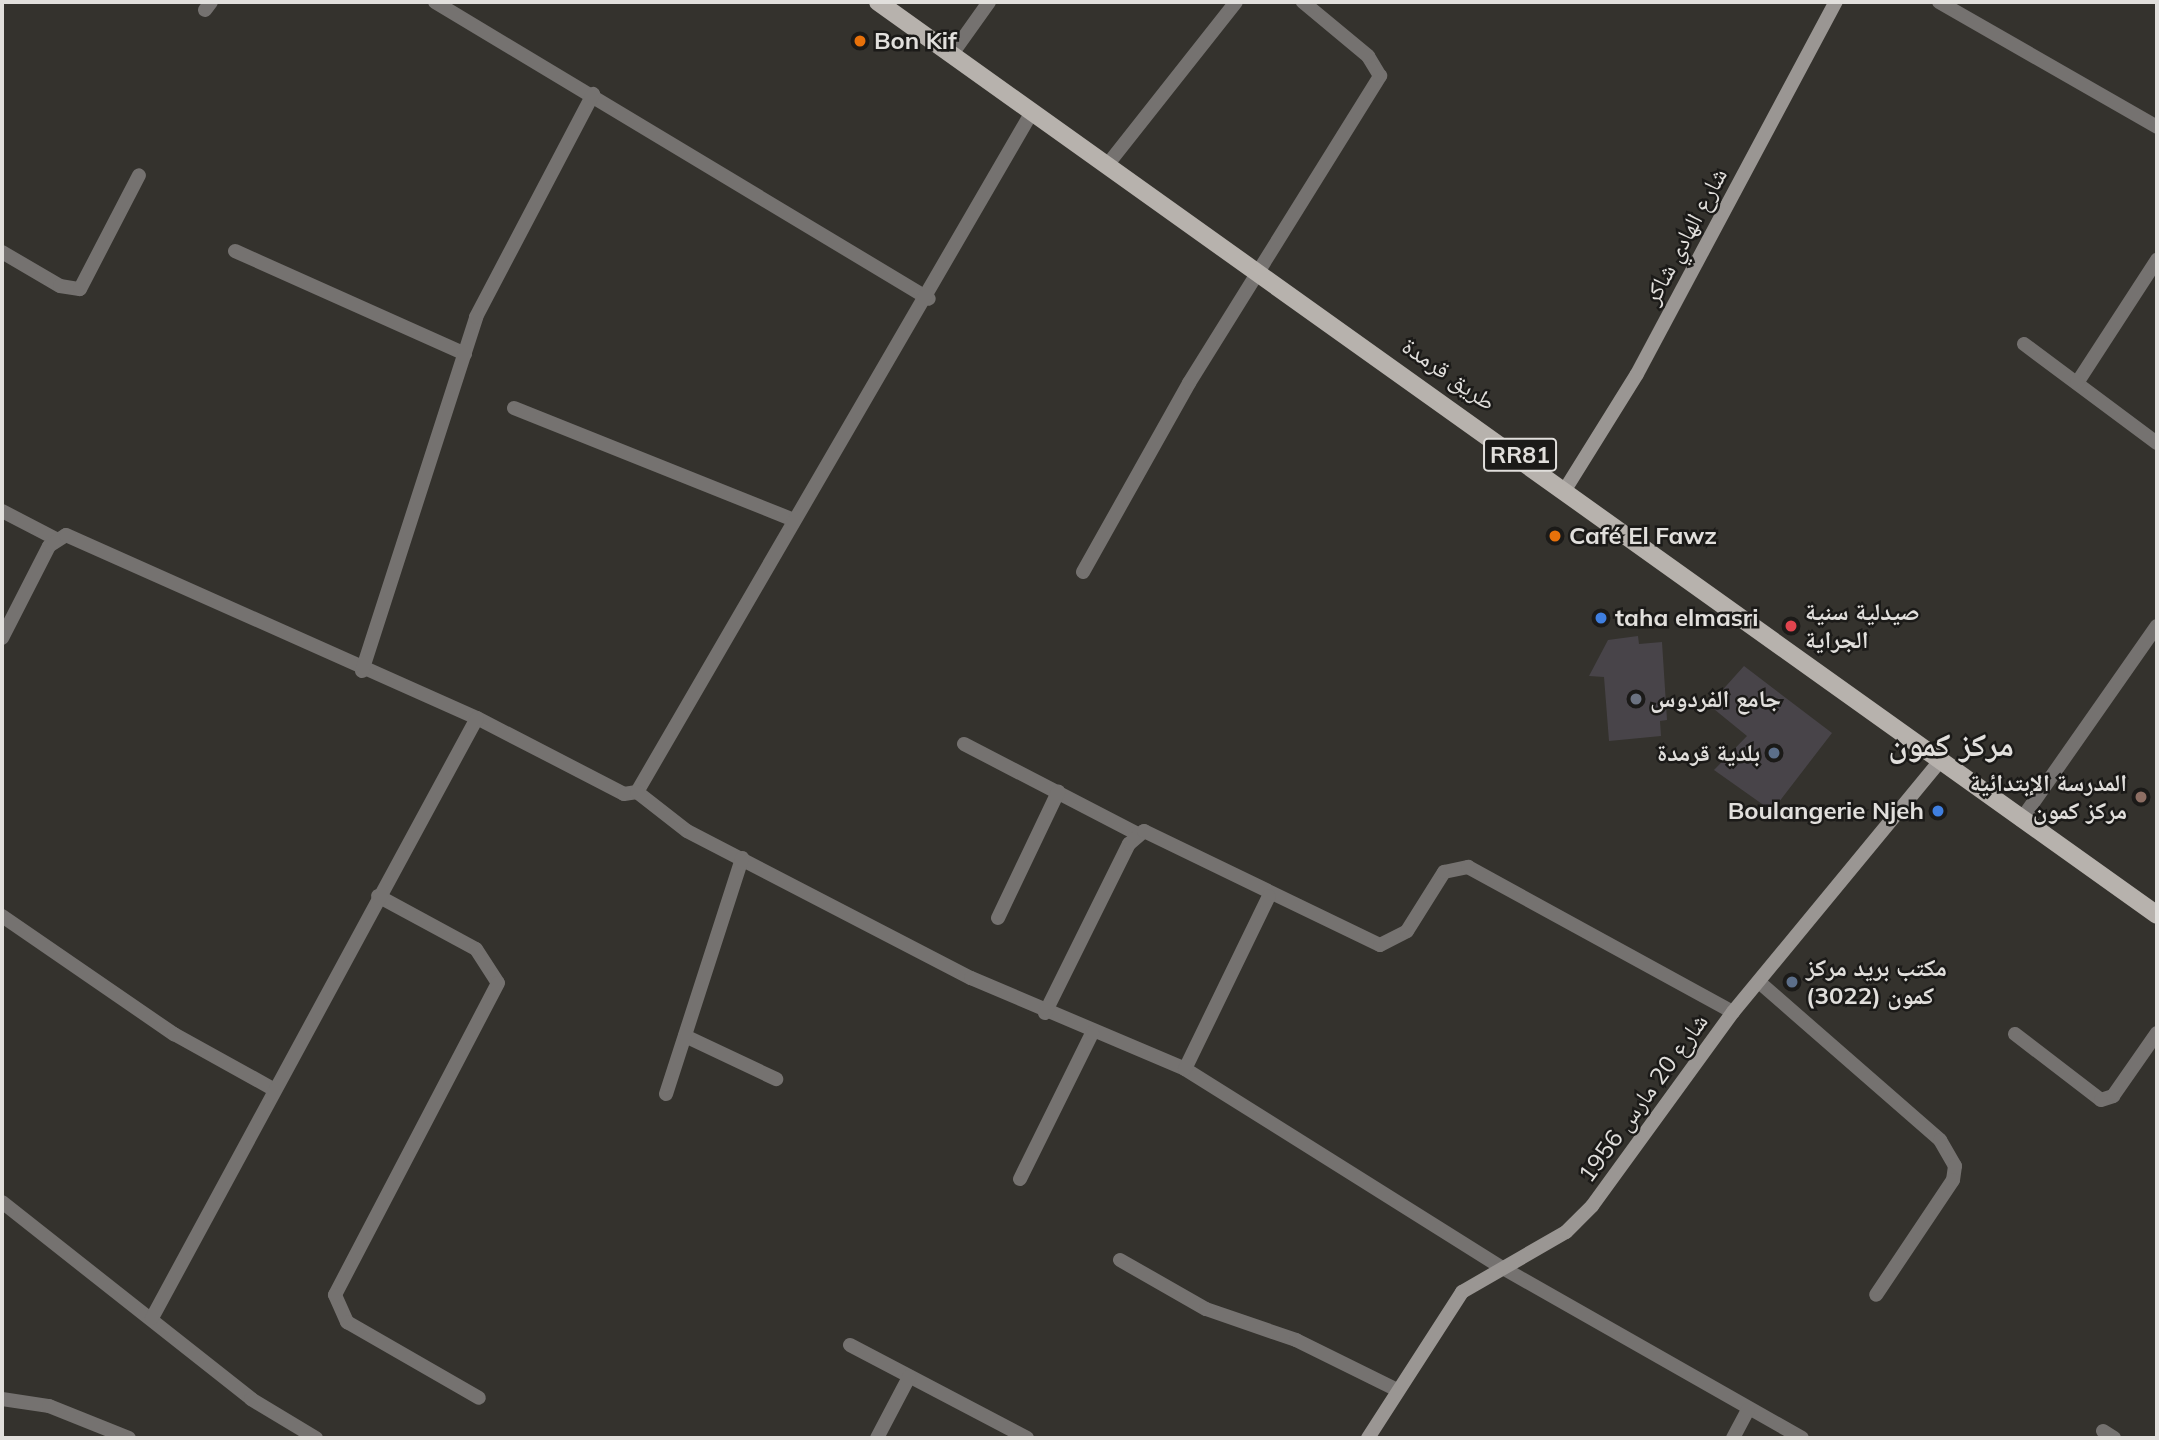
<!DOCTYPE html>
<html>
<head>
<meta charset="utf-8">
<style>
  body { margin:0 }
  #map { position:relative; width:2159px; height:1440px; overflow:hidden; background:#34322d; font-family:Mulish,"Noto Naskh Arabic",sans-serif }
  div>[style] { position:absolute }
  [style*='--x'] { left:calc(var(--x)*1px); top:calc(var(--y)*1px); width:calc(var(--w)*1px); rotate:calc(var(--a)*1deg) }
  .building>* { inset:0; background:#484449 }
  .street>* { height:14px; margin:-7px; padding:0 7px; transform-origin:7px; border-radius:7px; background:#757270 }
  .secondary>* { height:14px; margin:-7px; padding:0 7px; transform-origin:7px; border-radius:7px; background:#9a9693 }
  .primary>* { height:18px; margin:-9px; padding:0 9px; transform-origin:9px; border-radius:9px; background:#b7b2ad }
  .dots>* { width:19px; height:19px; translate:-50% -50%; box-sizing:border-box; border:4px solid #1b1a18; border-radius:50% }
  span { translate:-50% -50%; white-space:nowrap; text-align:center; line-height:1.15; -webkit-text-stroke:5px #1b1a18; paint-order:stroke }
  .shield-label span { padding:2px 5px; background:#1b1a18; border:2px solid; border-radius:5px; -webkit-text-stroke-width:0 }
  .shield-label { font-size:23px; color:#e1dfdc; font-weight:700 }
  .poi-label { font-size:24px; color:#e1dfdc; font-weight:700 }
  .left { translate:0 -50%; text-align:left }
  .right { translate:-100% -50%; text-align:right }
  .street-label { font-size:24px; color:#e1dfdc }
  .district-label { font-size:32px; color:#e1dfdc; font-weight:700 }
  .frame { position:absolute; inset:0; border:4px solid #e1dfdc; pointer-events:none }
</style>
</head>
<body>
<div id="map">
  <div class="building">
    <i style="clip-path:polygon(1638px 636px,1639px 644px,1662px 642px,1667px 720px,1660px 721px,1661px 736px,1609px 741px,1604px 677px,1589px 676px,1608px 640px)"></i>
    <i style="clip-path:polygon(1744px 666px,1832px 733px,1772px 811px,1714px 770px,1747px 736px,1709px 705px)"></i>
  </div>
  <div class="street">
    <i style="--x:435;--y:2;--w:576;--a:31.01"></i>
    <i style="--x:1939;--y:2;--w:251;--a:29.8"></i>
    <i style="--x:205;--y:10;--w:10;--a:-53"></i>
    <i style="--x:952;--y:54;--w:64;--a:-54.6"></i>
    <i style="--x:1108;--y:164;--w:206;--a:-51.7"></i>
    <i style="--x:235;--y:251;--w:252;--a:24.1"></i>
    <i style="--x:2;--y:252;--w:67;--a:30.4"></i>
    <i style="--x:60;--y:286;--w:20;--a:9"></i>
    <i style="--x:80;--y:289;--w:128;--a:-62.6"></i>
    <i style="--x:2024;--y:344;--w:166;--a:36.7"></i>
    <i style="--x:2077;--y:383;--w:147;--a:-57"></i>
    <i style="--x:514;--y:408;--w:302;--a:21.8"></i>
    <i style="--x:2;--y:511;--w:59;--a:27.4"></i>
    <i style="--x:1083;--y:572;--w:217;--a:-60.7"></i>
    <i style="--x:1189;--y:383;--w:362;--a:-58.1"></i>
    <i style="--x:1380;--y:76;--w:23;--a:-121"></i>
    <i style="--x:1368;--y:56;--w:85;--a:-140.3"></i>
    <i style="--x:2;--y:638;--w:103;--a:-62.9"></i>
    <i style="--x:49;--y:546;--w:20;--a:-33"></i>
    <i style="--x:66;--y:535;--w:450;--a:24"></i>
    <i style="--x:477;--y:718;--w:165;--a:27.3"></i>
    <i style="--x:624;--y:794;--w:13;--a:-9"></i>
    <i style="--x:637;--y:792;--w:786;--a:-59.85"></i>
    <i style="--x:362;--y:671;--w:372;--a:-72.1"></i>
    <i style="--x:476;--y:317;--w:252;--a:-62.3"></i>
    <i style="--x:964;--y:744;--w:194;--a:27.4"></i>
    <i style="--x:637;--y:792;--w:63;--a:38"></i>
    <i style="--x:687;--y:831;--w:320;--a:27.4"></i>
    <i style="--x:971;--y:978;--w:233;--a:23"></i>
    <i style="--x:1185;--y:1069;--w:373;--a:32.1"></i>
    <i style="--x:1501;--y:1267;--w:346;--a:29.6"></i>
    <i style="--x:2021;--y:820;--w:237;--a:-55"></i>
    <i style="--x:378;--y:896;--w:111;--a:28.4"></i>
    <i style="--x:476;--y:949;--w:40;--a:57.1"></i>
    <i style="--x:498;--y:983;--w:352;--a:117.6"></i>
    <i style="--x:335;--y:1295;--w:30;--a:66"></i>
    <i style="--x:347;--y:1322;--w:152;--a:29.9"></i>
    <i style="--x:2;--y:916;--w:209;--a:34.5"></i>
    <i style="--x:174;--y:1034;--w:115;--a:29"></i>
    <i style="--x:998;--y:918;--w:140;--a:-64.5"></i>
    <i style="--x:1759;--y:982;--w:240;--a:41.1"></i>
    <i style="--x:1940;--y:1140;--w:30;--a:60"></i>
    <i style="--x:1955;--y:1166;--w:14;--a:98"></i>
    <i style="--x:1953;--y:1180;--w:138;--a:123.8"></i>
    <i style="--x:1045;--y:1013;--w:189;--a:-63.6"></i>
    <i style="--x:1129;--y:844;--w:20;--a:-41"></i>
    <i style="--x:1144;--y:831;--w:262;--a:25.8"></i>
    <i style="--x:1380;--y:945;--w:30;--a:-27"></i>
    <i style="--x:1407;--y:931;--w:70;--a:-57.9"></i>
    <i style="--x:1444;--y:872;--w:25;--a:-12"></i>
    <i style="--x:1468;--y:867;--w:302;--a:28.7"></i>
    <i style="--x:2015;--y:1034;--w:108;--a:37.5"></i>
    <i style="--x:2101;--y:1100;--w:13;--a:-18"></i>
    <i style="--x:2113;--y:1096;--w:77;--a:-55.1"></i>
    <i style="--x:685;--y:1036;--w:101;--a:25.3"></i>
    <i style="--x:1185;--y:1069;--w:192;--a:-64.1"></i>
    <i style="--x:666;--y:1094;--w:248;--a:-72.1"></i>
    <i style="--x:1020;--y:1179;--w:163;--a:-63.7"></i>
    <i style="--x:2;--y:1202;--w:318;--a:38.3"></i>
    <i style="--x:251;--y:1399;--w:76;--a:31"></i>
    <i style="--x:1120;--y:1260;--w:99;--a:29.7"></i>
    <i style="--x:1206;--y:1309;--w:95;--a:19"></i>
    <i style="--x:1296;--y:1340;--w:113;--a:26.3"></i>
    <i style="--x:152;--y:1318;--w:682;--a:-61.56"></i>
    <i style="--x:850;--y:1345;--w:200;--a:27.7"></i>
    <i style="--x:2;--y:1399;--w:48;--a:8.5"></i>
    <i style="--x:49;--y:1406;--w:86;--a:21.8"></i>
    <i style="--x:2103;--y:1431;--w:13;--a:32"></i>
    <i style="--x:877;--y:1438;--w:69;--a:-62.3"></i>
    <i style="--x:1733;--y:1438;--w:32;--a:-62"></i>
  </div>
  <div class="secondary">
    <i style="--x:1566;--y:488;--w:134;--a:-58.1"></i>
    <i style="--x:1637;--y:374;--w:422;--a:-61.9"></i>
    <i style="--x:1368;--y:1438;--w:174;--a:-57.2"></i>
    <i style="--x:1462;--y:1292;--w:120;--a:-30"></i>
    <i style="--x:1566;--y:1232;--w:37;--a:-45"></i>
    <i style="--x:1592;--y:1206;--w:240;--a:-54"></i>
    <i style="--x:1733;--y:1012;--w:327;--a:-50.5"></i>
  </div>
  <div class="primary">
    <i style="--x:878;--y:2;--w:1571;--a:35.52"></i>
  </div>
  <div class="dots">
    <i style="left:860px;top:41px;background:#e8710a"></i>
    <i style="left:1555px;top:536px;background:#e8710a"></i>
    <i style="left:1601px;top:618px;background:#3f7fe0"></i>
    <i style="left:1791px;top:626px;background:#e0444e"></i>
    <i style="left:1636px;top:699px;background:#6b7280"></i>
    <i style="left:1774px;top:753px;background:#5c6f8a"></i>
    <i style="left:2141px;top:797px;background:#8d6e63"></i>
    <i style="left:1938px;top:811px;background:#3f7fe0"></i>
    <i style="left:1792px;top:982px;background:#5c6f8a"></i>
  </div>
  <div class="shield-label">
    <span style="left:1520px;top:455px">RR81</span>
  </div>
  <div class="poi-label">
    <span class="left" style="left:874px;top:41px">Bon Kif</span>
    <span class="left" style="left:1569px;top:536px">Café El Fawz</span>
    <span class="left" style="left:1805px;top:626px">صيدلية سنية<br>الجراية</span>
    <span class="left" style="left:1615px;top:618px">taha elmasri</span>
    <span class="left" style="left:1650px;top:699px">جامع الفردوس</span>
    <span class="right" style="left:1760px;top:753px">بلدية قرمدة</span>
    <span class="right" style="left:2127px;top:797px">المدرسة الإبتدائية<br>مركز كمون</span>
    <span class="right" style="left:1924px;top:811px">Boulangerie Njeh</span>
    <span class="left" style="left:1806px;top:982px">مكتب بريد مركز<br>كمون (3022)</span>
  </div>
  <div class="street-label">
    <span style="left:1685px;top:236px;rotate:-62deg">شارع الهادي شاكر</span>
    <span style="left:1449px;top:374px;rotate:35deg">طريق قرمدة</span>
    <span style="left:1643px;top:1098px;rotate:-54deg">شارع 20 مارس 1956</span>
  </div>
  <div class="district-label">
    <span style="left:1951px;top:744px">مركز كمون</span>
  </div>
  <div class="frame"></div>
</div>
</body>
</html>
